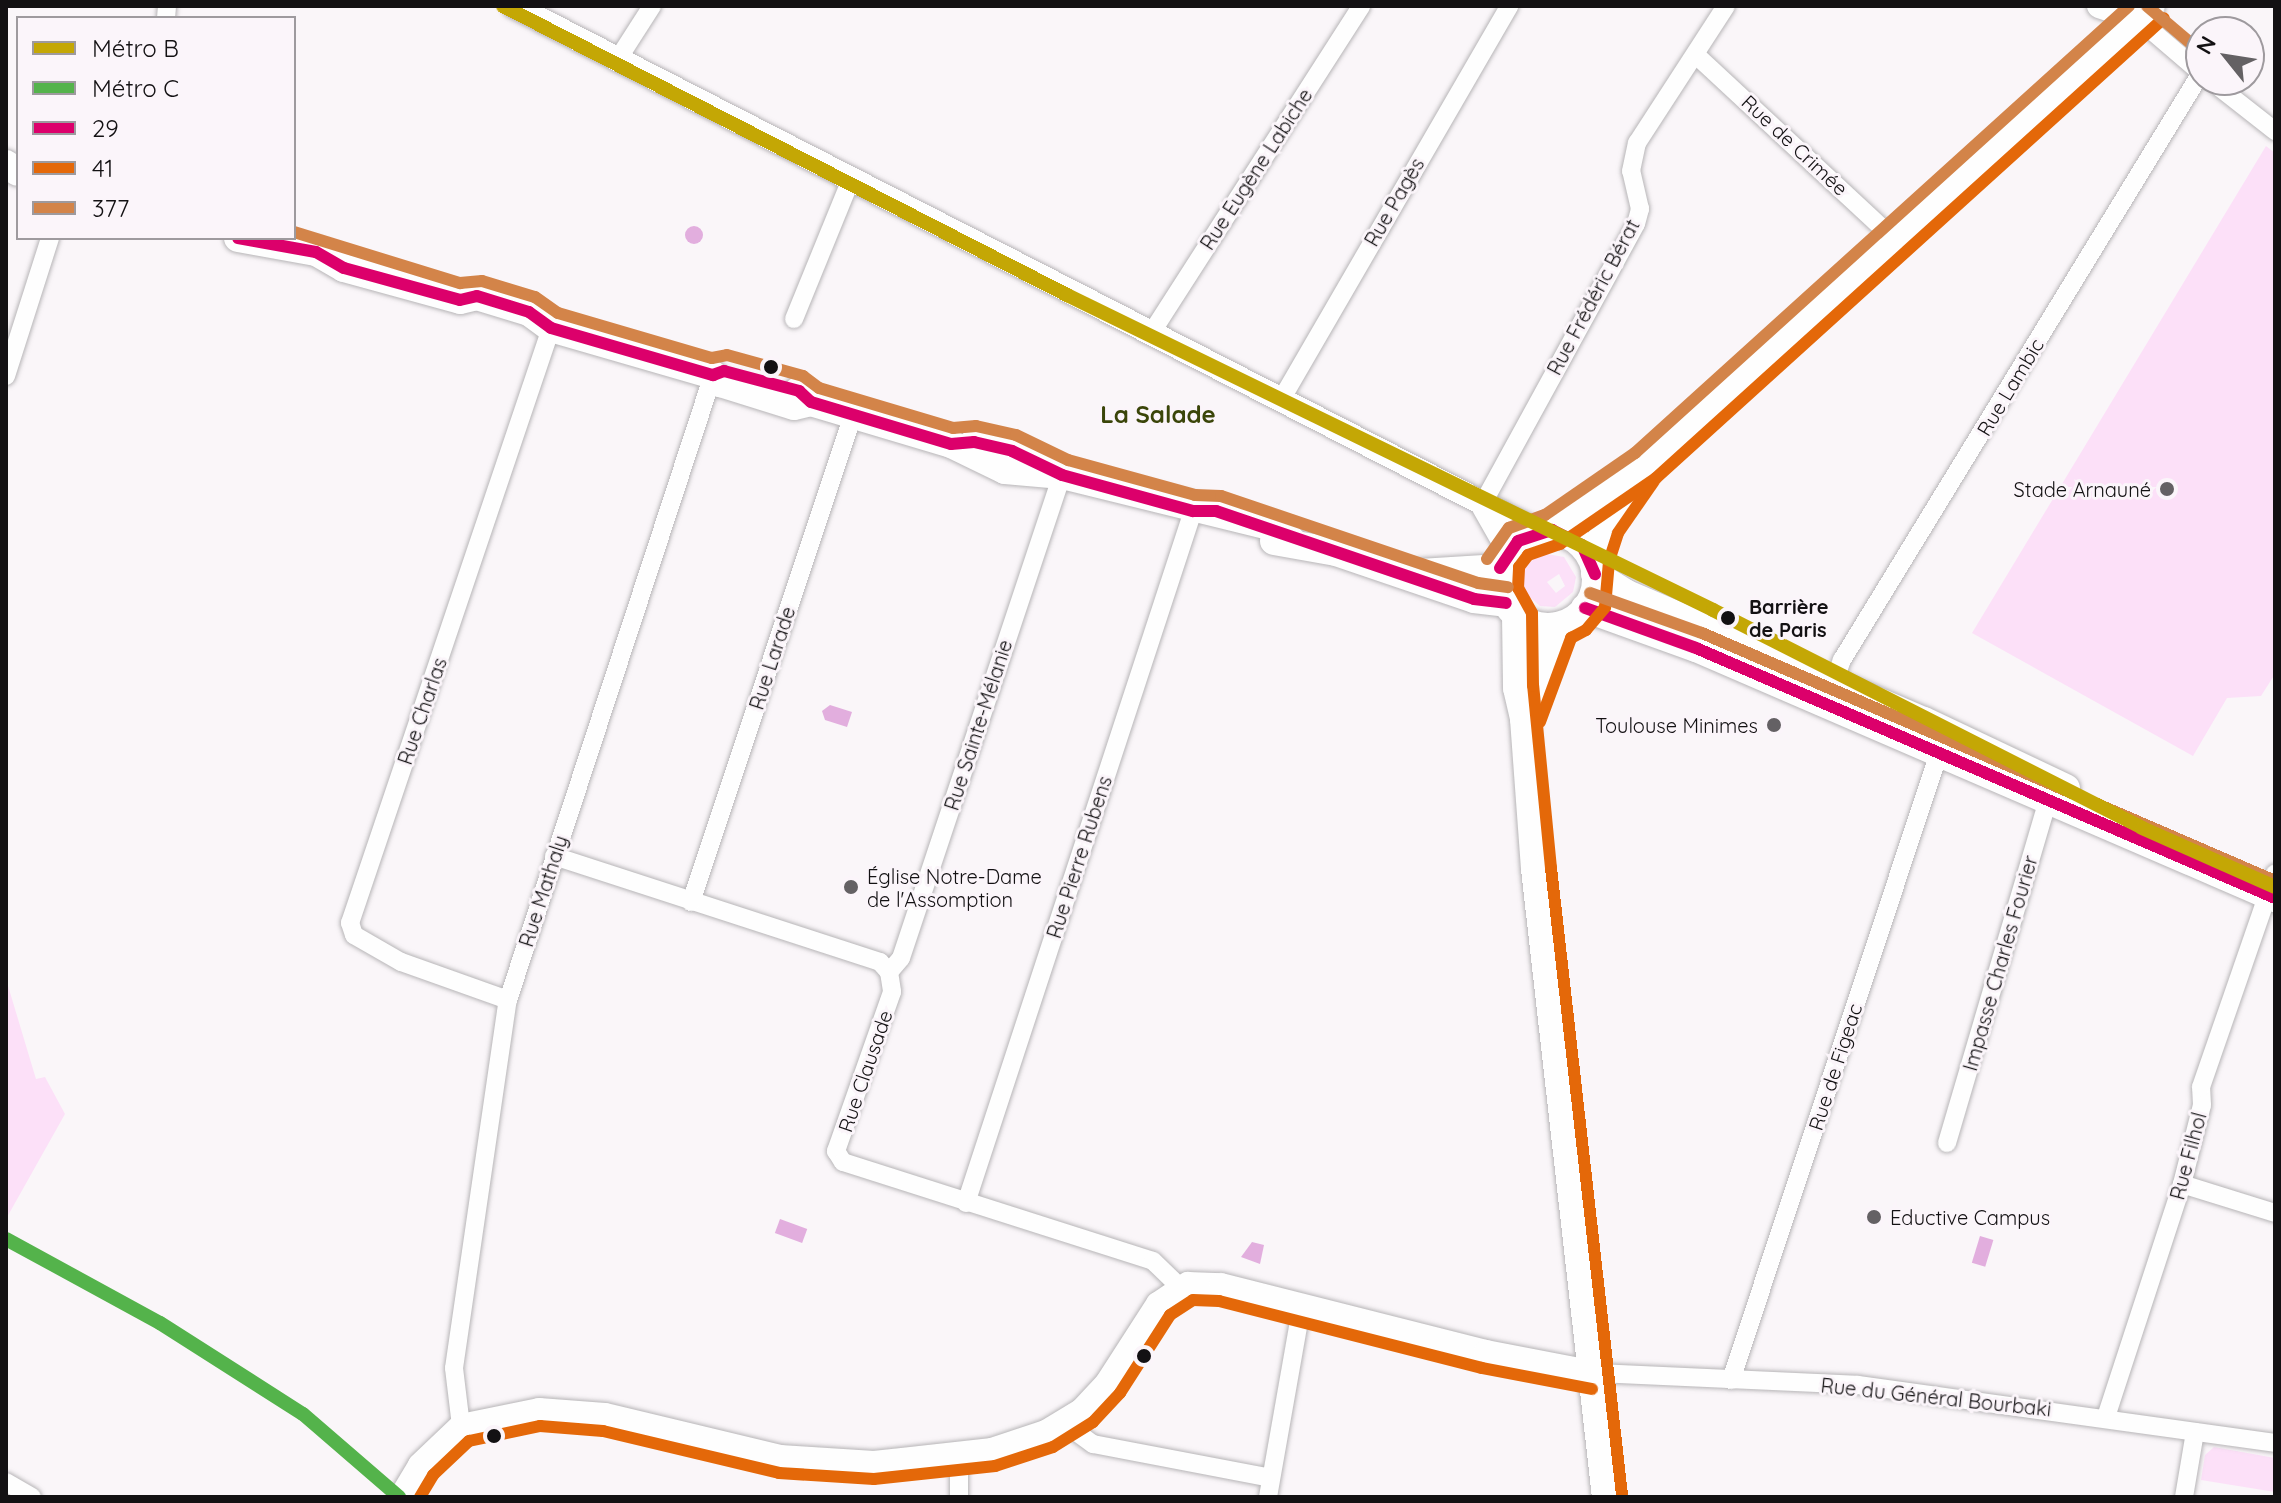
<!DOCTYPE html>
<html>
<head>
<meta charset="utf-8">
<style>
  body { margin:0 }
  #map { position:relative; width:2281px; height:1503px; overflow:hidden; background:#faf6f9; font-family:Quicksand,sans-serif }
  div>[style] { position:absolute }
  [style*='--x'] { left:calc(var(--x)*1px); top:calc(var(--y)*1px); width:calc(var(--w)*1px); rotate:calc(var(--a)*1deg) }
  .green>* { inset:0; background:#fce0f8 }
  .water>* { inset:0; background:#e2aede; transform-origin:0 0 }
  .round { border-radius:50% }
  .roads { filter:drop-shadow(0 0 2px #b7b5b7) drop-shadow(0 0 2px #b7b5b7) }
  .street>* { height:18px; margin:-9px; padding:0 9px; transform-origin:9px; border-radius:9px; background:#fefefe }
  .secondary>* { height:24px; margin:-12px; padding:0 12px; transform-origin:12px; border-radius:12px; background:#fefefe }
  .primary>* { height:28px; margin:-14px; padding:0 14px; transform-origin:14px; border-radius:14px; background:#fefefe }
  .primary>.ring { margin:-14px; padding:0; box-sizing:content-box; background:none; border:28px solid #fefefe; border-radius:50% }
  .bus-1>* { height:12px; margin:-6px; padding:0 6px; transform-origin:6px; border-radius:6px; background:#dc006b }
  .bus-2>* { height:12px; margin:-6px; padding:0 6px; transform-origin:6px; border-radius:6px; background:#e46809 }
  .bus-3>* { height:12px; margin:-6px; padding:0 6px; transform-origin:6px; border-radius:6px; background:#d38449 }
  .metro-1>* { height:14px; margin:-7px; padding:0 7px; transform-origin:7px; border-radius:7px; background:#c4a705 }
  .metro-2>* { height:14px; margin:-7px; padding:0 7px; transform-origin:7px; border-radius:7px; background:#54b34b }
  .dots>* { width:22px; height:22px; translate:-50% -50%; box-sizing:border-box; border:4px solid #fbf5fa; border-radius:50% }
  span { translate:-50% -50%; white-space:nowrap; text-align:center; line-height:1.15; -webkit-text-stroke:6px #fbf5fa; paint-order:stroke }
  .street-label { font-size:20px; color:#131113 }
  .poi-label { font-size:20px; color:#131113 }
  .right { translate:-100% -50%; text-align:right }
  .left { translate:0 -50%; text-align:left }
  .stop-label { font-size:20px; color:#131113; font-weight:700 }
  .quarter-label { font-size:24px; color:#3a4509; font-weight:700 }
  .frame { position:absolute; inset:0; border:8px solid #131113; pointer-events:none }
  .legend { position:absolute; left:16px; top:16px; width:280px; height:224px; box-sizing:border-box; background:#fbf5fa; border:2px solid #9e9a9e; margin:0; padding:10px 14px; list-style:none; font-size:24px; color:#131113 }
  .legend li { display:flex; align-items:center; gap:16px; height:40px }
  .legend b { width:40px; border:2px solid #9e9a9e }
  .north { position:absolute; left:2185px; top:16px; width:80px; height:80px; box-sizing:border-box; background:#fbf5fa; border:2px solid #9e9a9e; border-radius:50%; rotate:300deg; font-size:22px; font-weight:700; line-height:32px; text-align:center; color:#131113 }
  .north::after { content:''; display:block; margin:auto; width:28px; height:36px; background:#646164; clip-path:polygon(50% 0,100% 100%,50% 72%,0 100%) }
</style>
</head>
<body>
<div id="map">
  <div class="green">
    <i style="clip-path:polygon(2266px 146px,2275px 153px,2275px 674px,2261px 696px,2227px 698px,2193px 756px,1972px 633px)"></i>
    <i style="clip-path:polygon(evenodd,1541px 553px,1564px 557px,1576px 577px,1573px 592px,1555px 607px,1540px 606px,1523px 591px,1523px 568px,1541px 553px,1559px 574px,1565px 586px,1556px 593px,1547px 582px,1559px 574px)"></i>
    <i style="clip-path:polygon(6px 979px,36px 1079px,45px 1077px,65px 1114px,6px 1219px)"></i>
    <i style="clip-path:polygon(2214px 1447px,2275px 1458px,2275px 1492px,2201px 1480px,2205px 1455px)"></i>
  </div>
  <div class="water">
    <i class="round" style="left:685px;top:226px;width:18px;height:18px"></i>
    <i style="clip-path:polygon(830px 705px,852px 712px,847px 727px,825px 720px,822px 711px)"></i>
    <i style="left:780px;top:1219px;width:29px;height:15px;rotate:20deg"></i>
    <i style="left:1980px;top:1236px;width:14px;height:28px;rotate:17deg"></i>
    <i style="clip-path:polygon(1252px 1242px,1264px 1245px,1260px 1264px,1241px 1257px)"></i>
  </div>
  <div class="roads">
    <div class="street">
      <i style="--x:2134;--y:9;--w:11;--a:68"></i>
      <i style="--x:2138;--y:19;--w:83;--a:40.6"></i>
      <i style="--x:166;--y:18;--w:12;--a:-85"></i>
      <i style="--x:1696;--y:55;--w:269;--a:42.9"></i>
      <i style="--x:618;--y:59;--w:63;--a:-57.3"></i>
      <i style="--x:2210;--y:80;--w:83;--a:38.1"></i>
      <i style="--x:794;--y:319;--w:151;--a:-67.8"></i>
      <i style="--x:1152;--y:332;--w:387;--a:-57.3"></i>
      <i style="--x:6;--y:376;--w:145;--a:-72.3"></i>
      <i style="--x:1281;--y:400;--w:455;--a:-59.9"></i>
      <i style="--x:1482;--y:505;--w:320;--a:-61.3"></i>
      <i style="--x:1636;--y:224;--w:16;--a:-75"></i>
      <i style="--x:1640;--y:209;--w:39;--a:-103"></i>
      <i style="--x:1631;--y:171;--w:29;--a:-78"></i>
      <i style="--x:1637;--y:143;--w:163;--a:-57"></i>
      <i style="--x:1832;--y:690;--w:32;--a:-72"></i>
      <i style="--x:1842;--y:660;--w:688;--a:-58.55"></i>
      <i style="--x:554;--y:856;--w:343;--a:18"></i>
      <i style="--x:880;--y:962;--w:13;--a:48"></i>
      <i style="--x:889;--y:972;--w:20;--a:81"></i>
      <i style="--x:892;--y:992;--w:169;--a:109.4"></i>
      <i style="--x:836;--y:1151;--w:13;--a:58"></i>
      <i style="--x:843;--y:1162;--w:325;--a:17.7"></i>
      <i style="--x:1153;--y:1261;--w:36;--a:44"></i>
      <i style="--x:691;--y:902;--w:513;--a:-71.6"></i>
      <i style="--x:889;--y:972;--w:18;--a:-49"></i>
      <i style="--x:901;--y:958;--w:509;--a:-71.57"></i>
      <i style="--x:508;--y:1000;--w:114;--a:-160.4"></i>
      <i style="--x:401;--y:962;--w:54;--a:-150.1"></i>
      <i style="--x:354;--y:935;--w:13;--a:-108"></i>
      <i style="--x:350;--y:923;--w:628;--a:-71.33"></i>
      <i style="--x:1947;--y:1143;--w:365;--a:-73.6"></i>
      <i style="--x:2182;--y:1184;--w:97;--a:17.3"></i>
      <i style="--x:966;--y:1203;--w:728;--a:-71.84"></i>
      <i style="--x:1595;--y:1373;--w:263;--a:2.6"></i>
      <i style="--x:1858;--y:1385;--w:421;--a:7.9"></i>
      <i style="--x:1731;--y:1380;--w:661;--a:-71.65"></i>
      <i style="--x:2106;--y:1417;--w:245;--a:-71.9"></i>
      <i style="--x:2182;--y:1184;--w:81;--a:-75.8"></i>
      <i style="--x:2202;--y:1105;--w:18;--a:-93"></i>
      <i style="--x:2201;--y:1087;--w:226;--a:-70.9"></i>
      <i style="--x:1064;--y:1423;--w:36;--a:36"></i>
      <i style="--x:1093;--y:1444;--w:181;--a:10.8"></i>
      <i style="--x:461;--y:1426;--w:58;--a:-96.9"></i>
      <i style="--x:454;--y:1368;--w:372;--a:-81.7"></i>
      <i style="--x:508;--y:1000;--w:658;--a:-71.84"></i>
      <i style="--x:6;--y:1482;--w:30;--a:30"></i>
      <i style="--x:959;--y:1497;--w:42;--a:-90"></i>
      <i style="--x:1268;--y:1497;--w:196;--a:-80"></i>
      <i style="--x:2184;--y:1497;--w:66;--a:-80.4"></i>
    </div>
    <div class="secondary">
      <i style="--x:514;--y:6;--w:1152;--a:27.17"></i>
      <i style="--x:2099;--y:6;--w:41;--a:18.4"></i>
      <i style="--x:1484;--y:507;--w:51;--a:60.4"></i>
      <i style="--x:1552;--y:530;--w:113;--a:-34.5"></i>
      <i style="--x:1645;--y:466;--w:685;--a:-42.16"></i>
      <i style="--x:1592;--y:560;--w:36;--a:-71"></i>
      <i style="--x:1604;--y:526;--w:50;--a:-56.3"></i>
      <i style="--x:401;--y:1497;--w:37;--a:-59"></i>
      <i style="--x:420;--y:1465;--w:57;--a:-43.6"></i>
      <i style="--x:461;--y:1426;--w:80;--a:-11.6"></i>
      <i style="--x:539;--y:1410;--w:66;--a:4.3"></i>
      <i style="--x:605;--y:1415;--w:180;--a:13.5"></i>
      <i style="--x:780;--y:1457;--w:94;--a:3.7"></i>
      <i style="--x:874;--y:1463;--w:119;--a:-6.3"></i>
      <i style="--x:992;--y:1450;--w:57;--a:-18.4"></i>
      <i style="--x:1046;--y:1432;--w:42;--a:-31.4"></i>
      <i style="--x:1082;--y:1410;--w:37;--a:-47"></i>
      <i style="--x:1107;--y:1383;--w:94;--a:-57.2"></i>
      <i style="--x:1158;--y:1304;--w:36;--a:-34"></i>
      <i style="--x:1188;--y:1284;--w:33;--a:2"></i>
      <i style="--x:1221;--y:1285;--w:273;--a:14.2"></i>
      <i style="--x:1486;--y:1352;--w:111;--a:10.9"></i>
    </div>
    <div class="primary">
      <i style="--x:6;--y:164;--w:14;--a:34"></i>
      <i style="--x:238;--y:238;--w:79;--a:10.2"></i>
      <i style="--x:316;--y:252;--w:32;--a:30"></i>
      <i style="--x:344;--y:268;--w:120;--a:15.4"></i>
      <i style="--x:460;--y:300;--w:17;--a:-13"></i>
      <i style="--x:477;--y:296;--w:54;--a:17.1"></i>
      <i style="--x:529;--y:312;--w:27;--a:36"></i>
      <i style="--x:551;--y:328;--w:169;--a:16.2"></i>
      <i style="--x:713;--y:375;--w:11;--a:49"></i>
      <i style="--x:720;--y:383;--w:77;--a:17.3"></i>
      <i style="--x:794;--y:406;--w:17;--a:-13"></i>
      <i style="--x:798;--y:391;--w:17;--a:40"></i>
      <i style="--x:811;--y:402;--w:146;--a:16.7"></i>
      <i style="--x:951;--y:444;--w:60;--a:25.7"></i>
      <i style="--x:1005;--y:470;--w:57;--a:5"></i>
      <i style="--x:974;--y:442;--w:39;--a:13"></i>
      <i style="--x:1012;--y:451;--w:55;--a:25.6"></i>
      <i style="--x:1062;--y:475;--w:213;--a:13.8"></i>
      <i style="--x:1269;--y:526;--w:26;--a:32"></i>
      <i class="ring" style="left:1500px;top:531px;width:68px;height:68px"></i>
      <i style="--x:1274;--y:541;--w:63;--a:10.1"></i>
      <i style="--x:1336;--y:552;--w:146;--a:18.8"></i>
      <i style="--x:1474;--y:599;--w:32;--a:7"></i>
      <i style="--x:1420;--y:573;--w:80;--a:-3.6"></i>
      <i style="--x:1595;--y:574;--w:36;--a:32"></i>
      <i style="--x:1625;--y:593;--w:325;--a:23.2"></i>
      <i style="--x:1924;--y:721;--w:157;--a:25.3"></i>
      <i style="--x:1585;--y:608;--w:118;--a:19.8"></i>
      <i style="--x:1696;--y:648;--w:631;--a:23.35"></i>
      <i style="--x:1516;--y:615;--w:73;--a:89.2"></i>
      <i style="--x:1517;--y:688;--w:32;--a:77"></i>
      <i style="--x:1524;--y:719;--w:150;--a:85.8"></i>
      <i style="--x:1535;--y:869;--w:632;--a:83.55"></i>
      <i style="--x:1524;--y:719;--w:99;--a:-69.9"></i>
    </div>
  </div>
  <div class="bus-1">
    <i style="--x:238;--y:238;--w:79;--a:10.2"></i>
    <i style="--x:316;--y:252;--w:32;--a:30"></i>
    <i style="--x:344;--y:268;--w:120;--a:15.4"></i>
    <i style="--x:460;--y:300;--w:17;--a:-13"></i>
    <i style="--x:477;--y:296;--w:54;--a:17.1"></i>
    <i style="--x:529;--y:312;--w:27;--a:36"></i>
    <i style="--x:551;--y:328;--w:169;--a:16.2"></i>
    <i style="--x:713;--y:375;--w:12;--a:-20"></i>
    <i style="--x:724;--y:371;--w:78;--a:14.9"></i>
    <i style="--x:799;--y:391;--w:16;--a:43"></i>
    <i style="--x:811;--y:402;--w:146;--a:16.7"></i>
    <i style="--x:951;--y:444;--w:23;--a:-5"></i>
    <i style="--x:974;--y:442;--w:39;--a:13"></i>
    <i style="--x:1012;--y:451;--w:55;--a:25.6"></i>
    <i style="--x:1062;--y:475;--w:136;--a:15.4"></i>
    <i style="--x:1193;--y:511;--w:23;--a:0"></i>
    <i style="--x:1216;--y:511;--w:273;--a:18.8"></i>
    <i style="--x:1474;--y:599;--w:32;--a:7"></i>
    <i style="--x:1500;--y:568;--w:32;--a:-56"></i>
    <i style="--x:1518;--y:541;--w:36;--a:-18"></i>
    <i style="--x:1552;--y:530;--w:34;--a:27"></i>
    <i style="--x:1582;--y:545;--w:32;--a:66"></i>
    <i style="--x:1585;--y:608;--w:118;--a:19.8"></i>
    <i style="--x:1696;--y:648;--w:631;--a:23.35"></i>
  </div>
  <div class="bus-2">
    <i style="--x:1540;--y:722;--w:90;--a:-69.7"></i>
    <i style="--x:1571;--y:638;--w:17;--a:-28"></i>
    <i style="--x:1586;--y:630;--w:30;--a:-50"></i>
    <i style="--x:1605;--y:607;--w:46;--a:-85"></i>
    <i style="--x:1609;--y:561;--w:29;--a:-72"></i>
    <i style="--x:1618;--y:533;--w:63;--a:-55.3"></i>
    <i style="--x:1622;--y:1495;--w:631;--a:-96.46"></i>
    <i style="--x:1551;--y:868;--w:183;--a:-95.6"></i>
    <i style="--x:1533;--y:686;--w:73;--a:-90.8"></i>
    <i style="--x:1532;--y:613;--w:29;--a:-119"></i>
    <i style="--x:1518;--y:588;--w:21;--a:-87"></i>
    <i style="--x:1519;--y:567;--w:15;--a:-53"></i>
    <i style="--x:1528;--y:555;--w:34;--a:-19"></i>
    <i style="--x:1560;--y:544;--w:116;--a:-34.5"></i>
    <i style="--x:1656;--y:478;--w:685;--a:-42.16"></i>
    <i style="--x:420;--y:1497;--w:26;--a:-59"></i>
    <i style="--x:433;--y:1475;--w:50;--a:-43.4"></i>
    <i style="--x:469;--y:1441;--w:73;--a:-11.9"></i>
    <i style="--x:540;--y:1426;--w:63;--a:4.5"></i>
    <i style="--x:603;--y:1431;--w:181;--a:13.4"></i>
    <i style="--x:779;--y:1473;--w:95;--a:3.6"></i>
    <i style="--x:874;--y:1479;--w:122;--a:-6.1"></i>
    <i style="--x:995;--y:1466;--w:61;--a:-18.1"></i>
    <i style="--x:1053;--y:1447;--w:47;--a:-32"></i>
    <i style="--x:1093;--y:1422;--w:40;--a:-47"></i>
    <i style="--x:1120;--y:1393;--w:93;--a:-57.3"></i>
    <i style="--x:1170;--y:1315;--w:27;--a:-33"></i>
    <i style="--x:1193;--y:1300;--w:26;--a:2"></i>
    <i style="--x:1219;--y:1301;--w:271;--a:14.3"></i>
    <i style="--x:1482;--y:1368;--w:112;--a:10.8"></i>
  </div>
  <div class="bus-3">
    <i style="--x:2147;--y:6;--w:71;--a:40.4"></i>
    <i style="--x:294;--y:232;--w:174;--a:17.1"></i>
    <i style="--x:460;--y:283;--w:22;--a:-5"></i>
    <i style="--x:482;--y:281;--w:55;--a:16.8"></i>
    <i style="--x:535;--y:297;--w:28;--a:35"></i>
    <i style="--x:558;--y:313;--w:160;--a:16.3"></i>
    <i style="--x:712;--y:358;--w:15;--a:-11"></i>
    <i style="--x:727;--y:355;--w:79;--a:15.4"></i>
    <i style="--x:803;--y:376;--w:20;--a:37"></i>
    <i style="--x:819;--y:388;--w:140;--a:16.6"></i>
    <i style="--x:953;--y:428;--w:23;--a:-5"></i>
    <i style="--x:976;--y:426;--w:41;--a:12.7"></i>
    <i style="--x:1016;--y:435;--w:58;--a:25.7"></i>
    <i style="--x:1068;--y:460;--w:132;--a:15.4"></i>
    <i style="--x:1195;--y:495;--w:26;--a:2"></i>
    <i style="--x:1221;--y:496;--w:271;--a:18.7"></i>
    <i style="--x:1478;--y:583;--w:30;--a:8"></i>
    <i style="--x:1487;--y:559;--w:38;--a:-55"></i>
    <i style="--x:1509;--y:528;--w:38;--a:-20"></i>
    <i style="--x:1545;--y:515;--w:109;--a:-34.6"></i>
    <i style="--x:1635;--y:453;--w:666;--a:-42.14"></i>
    <i style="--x:1590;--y:593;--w:119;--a:19.7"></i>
    <i style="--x:1702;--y:633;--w:624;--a:23.4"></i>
  </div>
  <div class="metro-1">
    <i style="--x:503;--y:6;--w:634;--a:27.13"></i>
    <i style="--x:1067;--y:295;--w:719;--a:25.99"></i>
    <i style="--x:1713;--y:610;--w:481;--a:26.9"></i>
    <i style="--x:2142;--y:828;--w:145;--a:23.9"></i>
  </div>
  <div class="metro-2">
    <i style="--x:6;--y:1239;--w:175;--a:28.6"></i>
    <i style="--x:160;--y:1323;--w:169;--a:32.5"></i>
    <i style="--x:303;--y:1414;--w:127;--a:40.8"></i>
  </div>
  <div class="dots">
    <i style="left:771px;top:367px;background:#131113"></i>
    <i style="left:2167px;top:489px;background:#646164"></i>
    <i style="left:1728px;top:618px;background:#131113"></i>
    <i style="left:1774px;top:725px;background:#646164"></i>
    <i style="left:851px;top:887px;background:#646164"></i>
    <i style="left:1874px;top:1217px;background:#646164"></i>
    <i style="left:1144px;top:1356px;background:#131113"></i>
    <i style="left:494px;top:1436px;background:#131113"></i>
  </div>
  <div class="street-label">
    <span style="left:1795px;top:145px;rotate:43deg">Rue de Crimée</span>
    <span style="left:1256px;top:169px;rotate:-57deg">Rue Eugène Labiche</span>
    <span style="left:1394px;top:202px;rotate:-60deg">Rue Pagès</span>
    <span style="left:1593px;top:297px;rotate:-62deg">Rue Frédéric Bérat</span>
    <span style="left:2010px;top:387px;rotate:-59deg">Rue Lambic</span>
    <span style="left:772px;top:658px;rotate:-72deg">Rue Larade</span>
    <span style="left:422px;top:711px;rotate:-71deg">Rue Charlas</span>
    <span style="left:978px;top:725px;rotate:-72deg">Rue Sainte-Mélanie</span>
    <span style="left:1079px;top:857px;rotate:-72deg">Rue Pierre Rubens</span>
    <span style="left:543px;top:891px;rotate:-72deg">Rue Mathaly</span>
    <span style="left:2000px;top:963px;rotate:-74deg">Impasse Charles Fourier</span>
    <span style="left:1835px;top:1067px;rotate:-72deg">Rue de Figeac</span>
    <span style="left:865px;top:1071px;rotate:-71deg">Rue Clausade</span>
    <span style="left:2188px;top:1156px;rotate:-75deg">Rue Filhol</span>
    <span style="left:1936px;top:1397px;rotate:6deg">Rue du Général Bourbaki</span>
  </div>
  <div class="poi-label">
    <span class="right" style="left:2151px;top:489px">Stade Arnauné</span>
    <span class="right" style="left:1758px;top:725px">Toulouse Minimes</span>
    <span class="left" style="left:867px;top:888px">Église Notre-Dame<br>de l'Assomption</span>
    <span class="left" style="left:1890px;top:1217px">Eductive Campus</span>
  </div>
  <div class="stop-label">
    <span class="left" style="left:1749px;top:618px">Barrière<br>de Paris</span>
  </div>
  <div class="quarter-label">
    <span style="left:1158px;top:415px">La Salade</span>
  </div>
  <div class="frame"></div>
  <ul class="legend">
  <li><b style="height:10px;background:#c4a705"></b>Métro B</li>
  <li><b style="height:10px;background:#54b34b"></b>Métro C</li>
  <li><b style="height:10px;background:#dc006b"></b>29</li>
  <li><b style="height:10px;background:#e46809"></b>41</li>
  <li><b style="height:10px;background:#d38449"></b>377</li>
  </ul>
  <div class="north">N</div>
</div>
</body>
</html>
